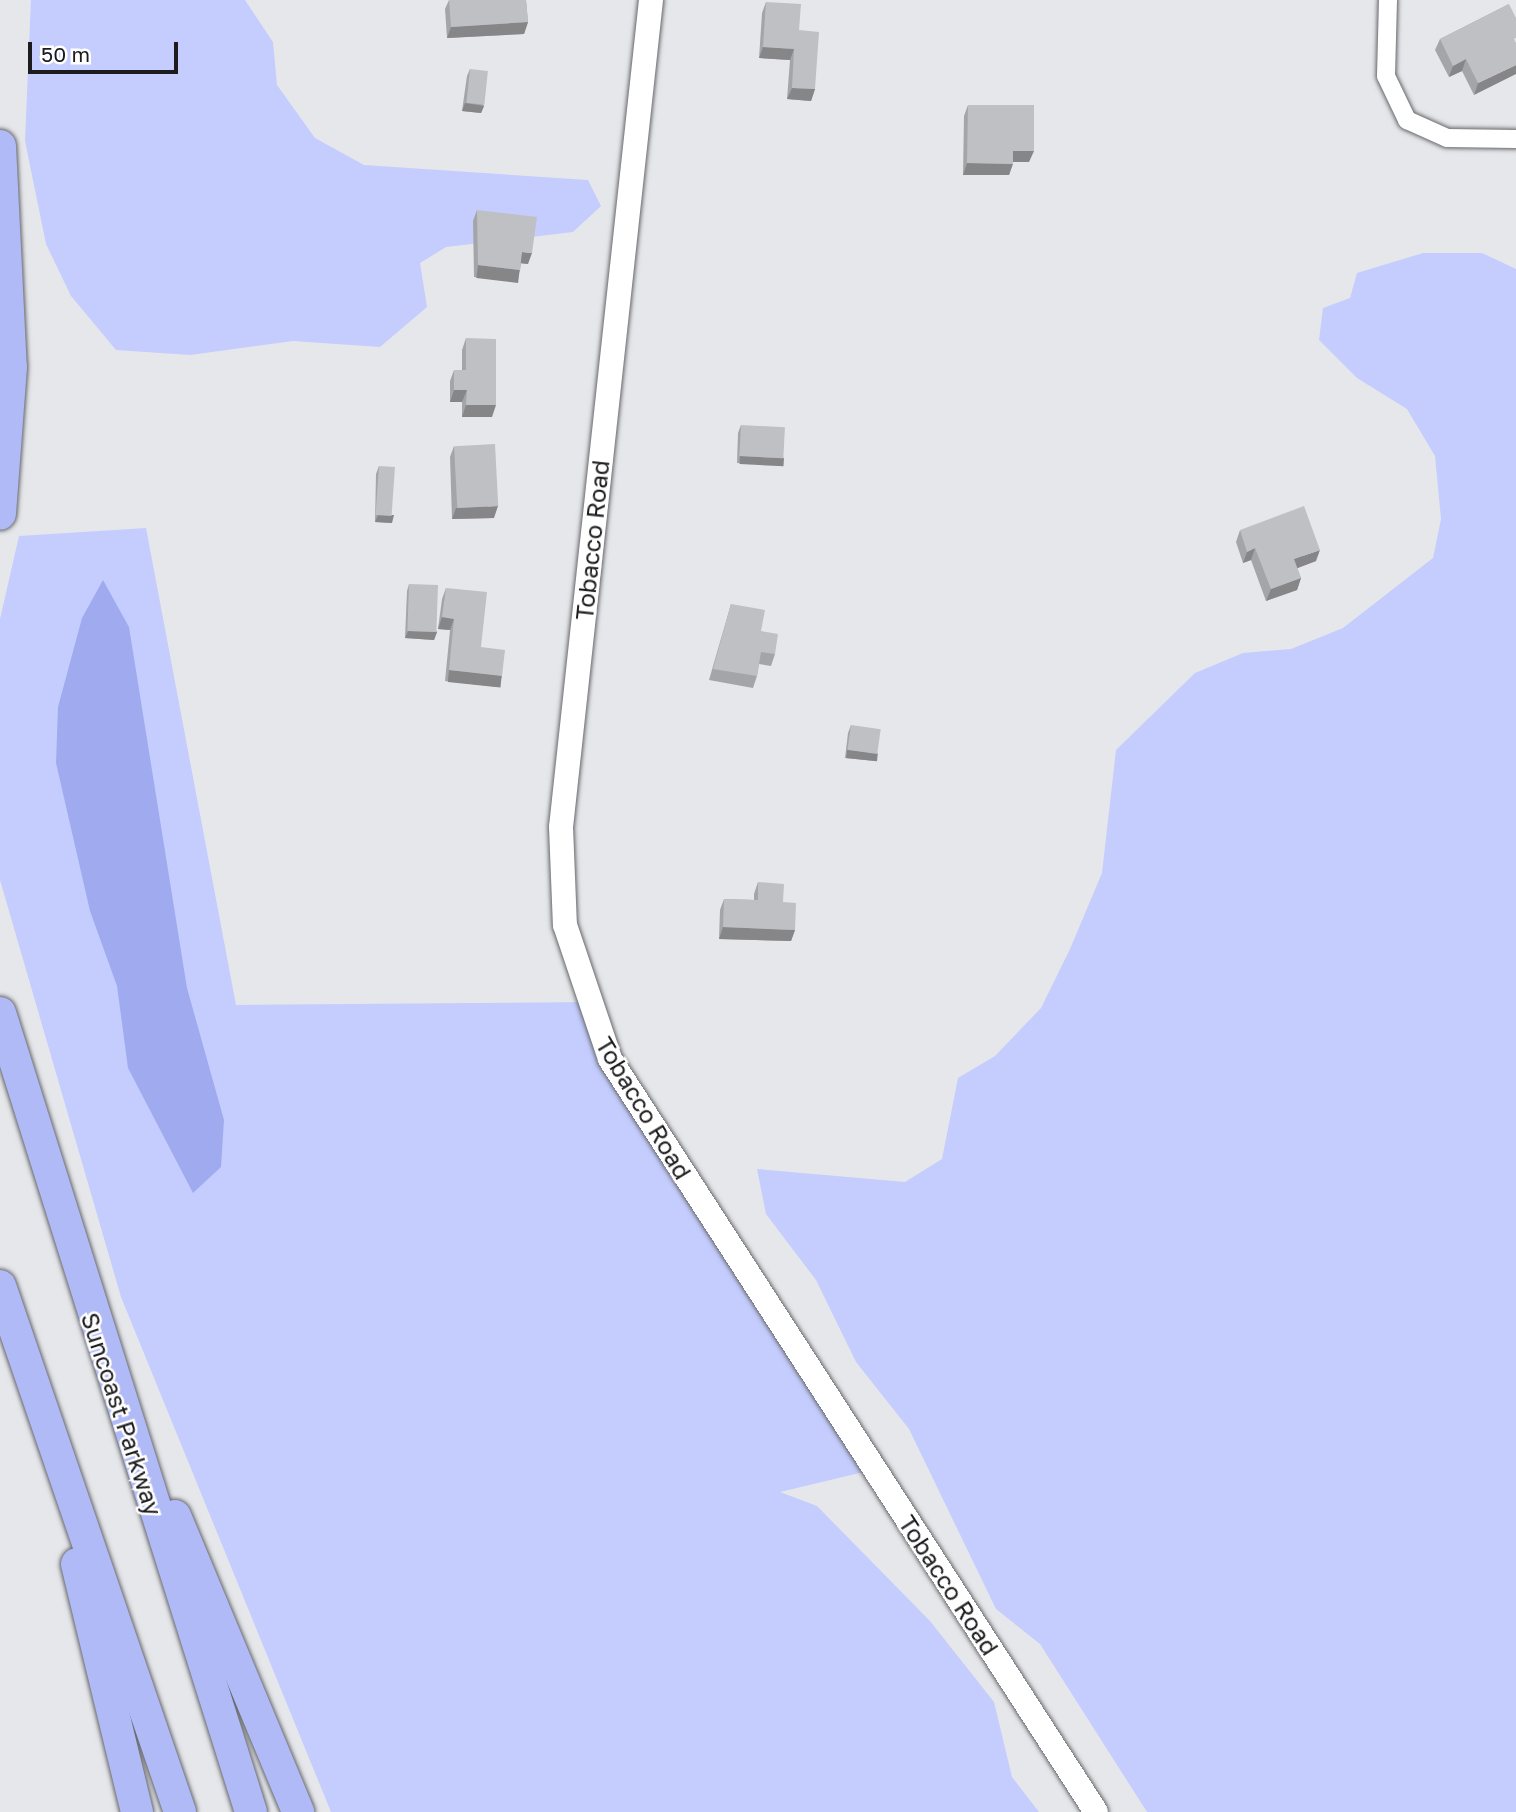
<!DOCTYPE html>
<html>
<head>
<meta charset="utf-8">
<style>
  body { margin:0 }
  #map { position:relative; width:1516px; height:1812px; overflow:hidden; background:#e6e7eb; font-family:"Golos Text",sans-serif }
  div>[style] { position:absolute }
  [style*='--x'] { left:calc(var(--x)*1px); top:calc(var(--y)*1px); width:calc(var(--w)*1px); rotate:calc(var(--a)*1deg) }
  .green>* { inset:0; background:#c4cdfd }
  .water>* { inset:0; background:#a0abef }
  .roads { filter:drop-shadow(0 0 2px #67686c) drop-shadow(0 0 2px #67686c) }
  .street>* { height:18px; margin:-9px; padding:0 9px; transform-origin:9px; border-radius:9px; background:#fff }
  .secondary>* { height:24px; margin:-12px; padding:0 12px; transform-origin:12px; border-radius:12px; background:#fff }
  .highway>* { height:32px; margin:-16px; padding:0 16px; transform-origin:16px; border-radius:16px; background:#afbaf6 }
  .wall>* { inset:0; background:#a4a5a9 }
  .shaded-wall>* { inset:0; background:#868689; transform-origin:0 0 }
  .building>* { inset:0; background:#bfc0c4; transform-origin:0 0 }
  span { translate:-50% -50%; white-space:nowrap; text-align:center; line-height:1.15; -webkit-text-stroke:5px #fff; paint-order:stroke }
  .street-label { font-size:24px; color:#1c1c1e }
  .scale { position:absolute; left:28px; top:42px; width:150px; height:32px; box-sizing:border-box; border:4px solid #1c1c1e; border-top:0; padding-left:9px; font-size:21px; line-height:24px; white-space:nowrap; color:#1c1c1e; -webkit-text-stroke:5px #fff; paint-order:stroke }
</style>
</head>
<body>
<div id="map">
  <div class="green">
    <i style="clip-path:polygon(31px 0,245px 0,273px 42px,277px 85px,315px 138px,364px 165px,588px 180px,601px 206px,573px 232px,446px 247px,420px 263px,427px 307px,380px 347px,293px 341px,190px 355px,116px 350px,71px 296px,46px 244px,25px 141px)"></i>
    <i style="clip-path:polygon(1423px 253px,1482px 253px,1516px 269px,1516px 1812px,1147px 1812px,1040px 1644px,996px 1609px,909px 1429px,856px 1362px,816px 1280px,766px 1214px,757px 1169px,905px 1182px,942px 1159px,958px 1078px,995px 1056px,1041px 1008px,1070px 949px,1102px 873px,1116px 750px,1195px 673px,1243px 653px,1291px 649px,1343px 628px,1433px 558px,1441px 519px,1435px 456px,1407px 409px,1357px 378px,1319px 340px,1323px 308px,1350px 298px,1357px 273px)"></i>
    <i style="clip-path:polygon(146px 528px,236px 1005px,597px 1002px,627px 1077px,872px 1470px,780px 1492px,817px 1506px,930px 1621px,994px 1702px,1012px 1777px,1039px 1812px,331px 1812px,121px 1297px,0 880px,0 619px,19px 536px)"></i>
  </div>
  <div class="water">
    <i style="clip-path:polygon(103px 580px,129px 627px,187px 988px,224px 1120px,221px 1167px,193px 1193px,128px 1068px,117px 986px,90px 911px,56px 763px,58px 707px,82px 618px)"></i>
  </div>
  <div class="roads">
    <div class="street">
      <i style="--x:1388;--y:0;--w:76;--a:91.5"></i>
      <i style="--x:1386;--y:76;--w:49;--a:64.5"></i>
      <i style="--x:1407;--y:120;--w:44;--a:24.2"></i>
      <i style="--x:1447;--y:138;--w:69;--a:0.8"></i>
    </div>
    <div class="secondary">
      <i style="--x:651;--y:0;--w:832;--a:96.21"></i>
      <i style="--x:561;--y:827;--w:98;--a:87.7"></i>
      <i style="--x:565;--y:925;--w:141;--a:71.4"></i>
      <i style="--x:610;--y:1059;--w:896;--a:57.16"></i>
    </div>
    <div class="highway">
      <i style="--x:0;--y:146;--w:221;--a:87.2"></i>
      <i style="--x:11;--y:367;--w:147;--a:94.3"></i>
      <i style="--x:0;--y:1013;--w:837;--a:72.56"></i>
      <i style="--x:0;--y:1286;--w:556;--a:71.11"></i>
      <i style="--x:175;--y:1516;--w:321;--a:67.4"></i>
      <i style="--x:77;--y:1564;--w:255;--a:76.4"></i>
    </div>
  </div>
  <div class="wall">
    <i style="clip-path:polygon(449px 0,526px 0,528px 22px,524px 34px,447px 38px,445px 9px)"></i>
    <i style="clip-path:polygon(766px 2px,799px 30px,815px 89px,811px 101px,787px 99px,790px 60px,759px 58px,762px 13px)"></i>
    <i style="clip-path:polygon(1509px 4px,1474px 95px,1462px 71px,1449px 77px,1435px 50px,1440px 39px)"></i>
    <i style="clip-path:polygon(470px 69px,484px 106px,481px 113px,462px 111px,467px 76px)"></i>
    <i style="clip-path:polygon(968px 105px,1029px 162px,1013px 162px,1009px 175px,963px 175px,964px 116px)"></i>
    <i style="clip-path:polygon(477px 210px,528px 264px,521px 263px,520px 270px,516px 282px,474px 277px,473px 221px)"></i>
    <i style="clip-path:polygon(466px 338px,492px 417px,462px 417px,462px 402px,450px 402px,450px 381px,454px 370px,462px 370px,462px 350px)"></i>
    <i style="clip-path:polygon(741px 425px,784px 458px,781px 465px,737px 463px,738px 433px)"></i>
    <i style="clip-path:polygon(454px 446px,494px 518px,452px 519px,450px 457px)"></i>
    <i style="clip-path:polygon(379px 466px,392px 523px,375px 522px,376px 474px)"></i>
    <i style="clip-path:polygon(1240px 530px,1316px 561px,1297px 568px,1301px 578px,1297px 590px,1266px 601px,1251px 560px,1243px 563px,1236px 542px)"></i>
    <i style="clip-path:polygon(409px 584px,437px 632px,434px 640px,405px 638px,407px 591px)"></i>
    <i style="clip-path:polygon(446px 588px,481px 647px,502px 676px,498px 687px,445px 681px,450px 630px,438px 629px,442px 599px)"></i>
    <i style="clip-path:polygon(731px 604px,761px 631px,775px 654px,771px 666px,759px 664px,757px 676px,753px 688px,709px 680px)"></i>
    <i style="clip-path:polygon(851px 725px,875px 761px,845px 758px,848px 733px)"></i>
    <i style="clip-path:polygon(758px 882px,783px 902px,795px 930px,791px 941px,719px 939px,720px 910px,724px 899px,754px 900px,754px 894px)"></i>
  </div>
  <div class="shaded-wall">
    <i style="clip-path:polygon(528px 22px,524px 34px,447px 38px,451px 27px)"></i>
    <i style="clip-path:polygon(763px 47px,794px 49px,790px 60px,759px 58px)"></i>
    <i style="clip-path:polygon(1466px 59px,1462px 71px,1449px 77px,1453px 66px)"></i>
    <i style="clip-path:polygon(1516px 65px,1516px 74px,1474px 95px,1478px 83px)"></i>
    <i style="clip-path:polygon(792px 88px,815px 89px,811px 101px,787px 99px)"></i>
    <i style="clip-path:polygon(465px 103px,484px 106px,481px 113px,462px 111px)"></i>
    <i style="clip-path:polygon(1013px 151px,1034px 151px,1029px 162px,1009px 162px)"></i>
    <i style="clip-path:polygon(967px 163px,1013px 164px,1009px 175px,963px 175px)"></i>
    <i style="clip-path:polygon(522px 252px,532px 253px,528px 264px,518px 263px)"></i>
    <i style="left:478px;top:265px;width:42px;height:13px;rotate:7deg"></i>
    <i style="clip-path:polygon(454px 390px,467px 390px,462px 402px,450px 402px)"></i>
    <i style="clip-path:polygon(466px 405px,496px 405px,492px 417px,462px 417px)"></i>
    <i style="left:740px;top:456px;width:44px;height:8px;rotate:3deg"></i>
    <i style="clip-path:polygon(498px 506px,494px 518px,452px 519px,456px 508px)"></i>
    <i style="clip-path:polygon(378px 515px,394px 515px,392px 523px,375px 522px)"></i>
    <i style="clip-path:polygon(1255px 548px,1251px 560px,1243px 563px,1247px 552px)"></i>
    <i style="clip-path:polygon(1320px 550px,1316px 561px,1290px 571px,1294px 559px)"></i>
    <i style="clip-path:polygon(1301px 578px,1297px 590px,1266px 601px,1271px 589px)"></i>
    <i style="clip-path:polygon(442px 617px,454px 619px,450px 630px,438px 629px)"></i>
    <i style="clip-path:polygon(408px 631px,437px 632px,434px 640px,405px 638px)"></i>
    <i style="left:449px;top:670px;width:53px;height:12px;rotate:6deg"></i>
    <i style="left:847px;top:750px;width:31px;height:8px;rotate:6deg"></i>
    <i style="clip-path:polygon(723px 927px,795px 930px,791px 941px,719px 939px)"></i>
  </div>
  <div class="building">
    <i style="clip-path:polygon(449px 0,526px 0,528px 22px,451px 27px)"></i>
    <i style="clip-path:polygon(766px 2px,801px 4px,799px 30px,819px 32px,815px 89px,792px 88px,794px 49px,763px 47px)"></i>
    <i style="clip-path:polygon(1509px 4px,1516px 18px,1516px 38px,1514px 39px,1516px 43px,1516px 65px,1478px 83px,1466px 59px,1453px 66px,1440px 39px)"></i>
    <i style="left:470px;top:69px;width:18px;height:34px;rotate:6deg"></i>
    <i style="clip-path:polygon(968px 105px,1034px 105px,1034px 151px,1013px 151px,1013px 164px,967px 163px)"></i>
    <i style="clip-path:polygon(477px 210px,537px 217px,532px 253px,522px 252px,520px 270px,478px 265px)"></i>
    <i style="clip-path:polygon(466px 338px,496px 339px,496px 405px,466px 405px,467px 390px,454px 390px,454px 370px,466px 370px)"></i>
    <i style="left:741px;top:425px;width:44px;height:31px;rotate:3deg"></i>
    <i style="left:495px;top:444px;width:62px;height:41px;rotate:87deg"></i>
    <i style="left:379px;top:466px;width:16px;height:49px;rotate:4deg"></i>
    <i style="clip-path:polygon(1304px 506px,1320px 550px,1294px 559px,1301px 578px,1271px 589px,1255px 548px,1247px 552px,1240px 530px)"></i>
    <i style="left:409px;top:584px;width:29px;height:47px;rotate:2deg"></i>
    <i style="clip-path:polygon(446px 588px,487px 592px,481px 647px,505px 650px,502px 676px,449px 670px,454px 619px,442px 617px)"></i>
    <i style="clip-path:polygon(731px 604px,765px 610px,761px 631px,778px 634px,775px 654px,761px 652px,757px 676px,713px 669px)"></i>
    <i style="left:851px;top:725px;width:30px;height:25px;rotate:8deg"></i>
    <i style="clip-path:polygon(758px 882px,784px 884px,783px 902px,796px 903px,795px 930px,723px 927px,724px 899px,758px 900px)"></i>
  </div>
  <div class="street-label">
    <span style="left:592px;top:540px;rotate:-84deg">Tobacco Road</span>
    <span style="left:644px;top:1108px;rotate:59deg">Tobacco Road</span>
    <span style="left:122px;top:1414px;rotate:72deg">Suncoast Parkway</span>
    <span style="left:949px;top:1585px;rotate:57deg">Tobacco Road</span>
  </div>
  <div class="scale">50 m</div>
</div>
</body>
</html>
